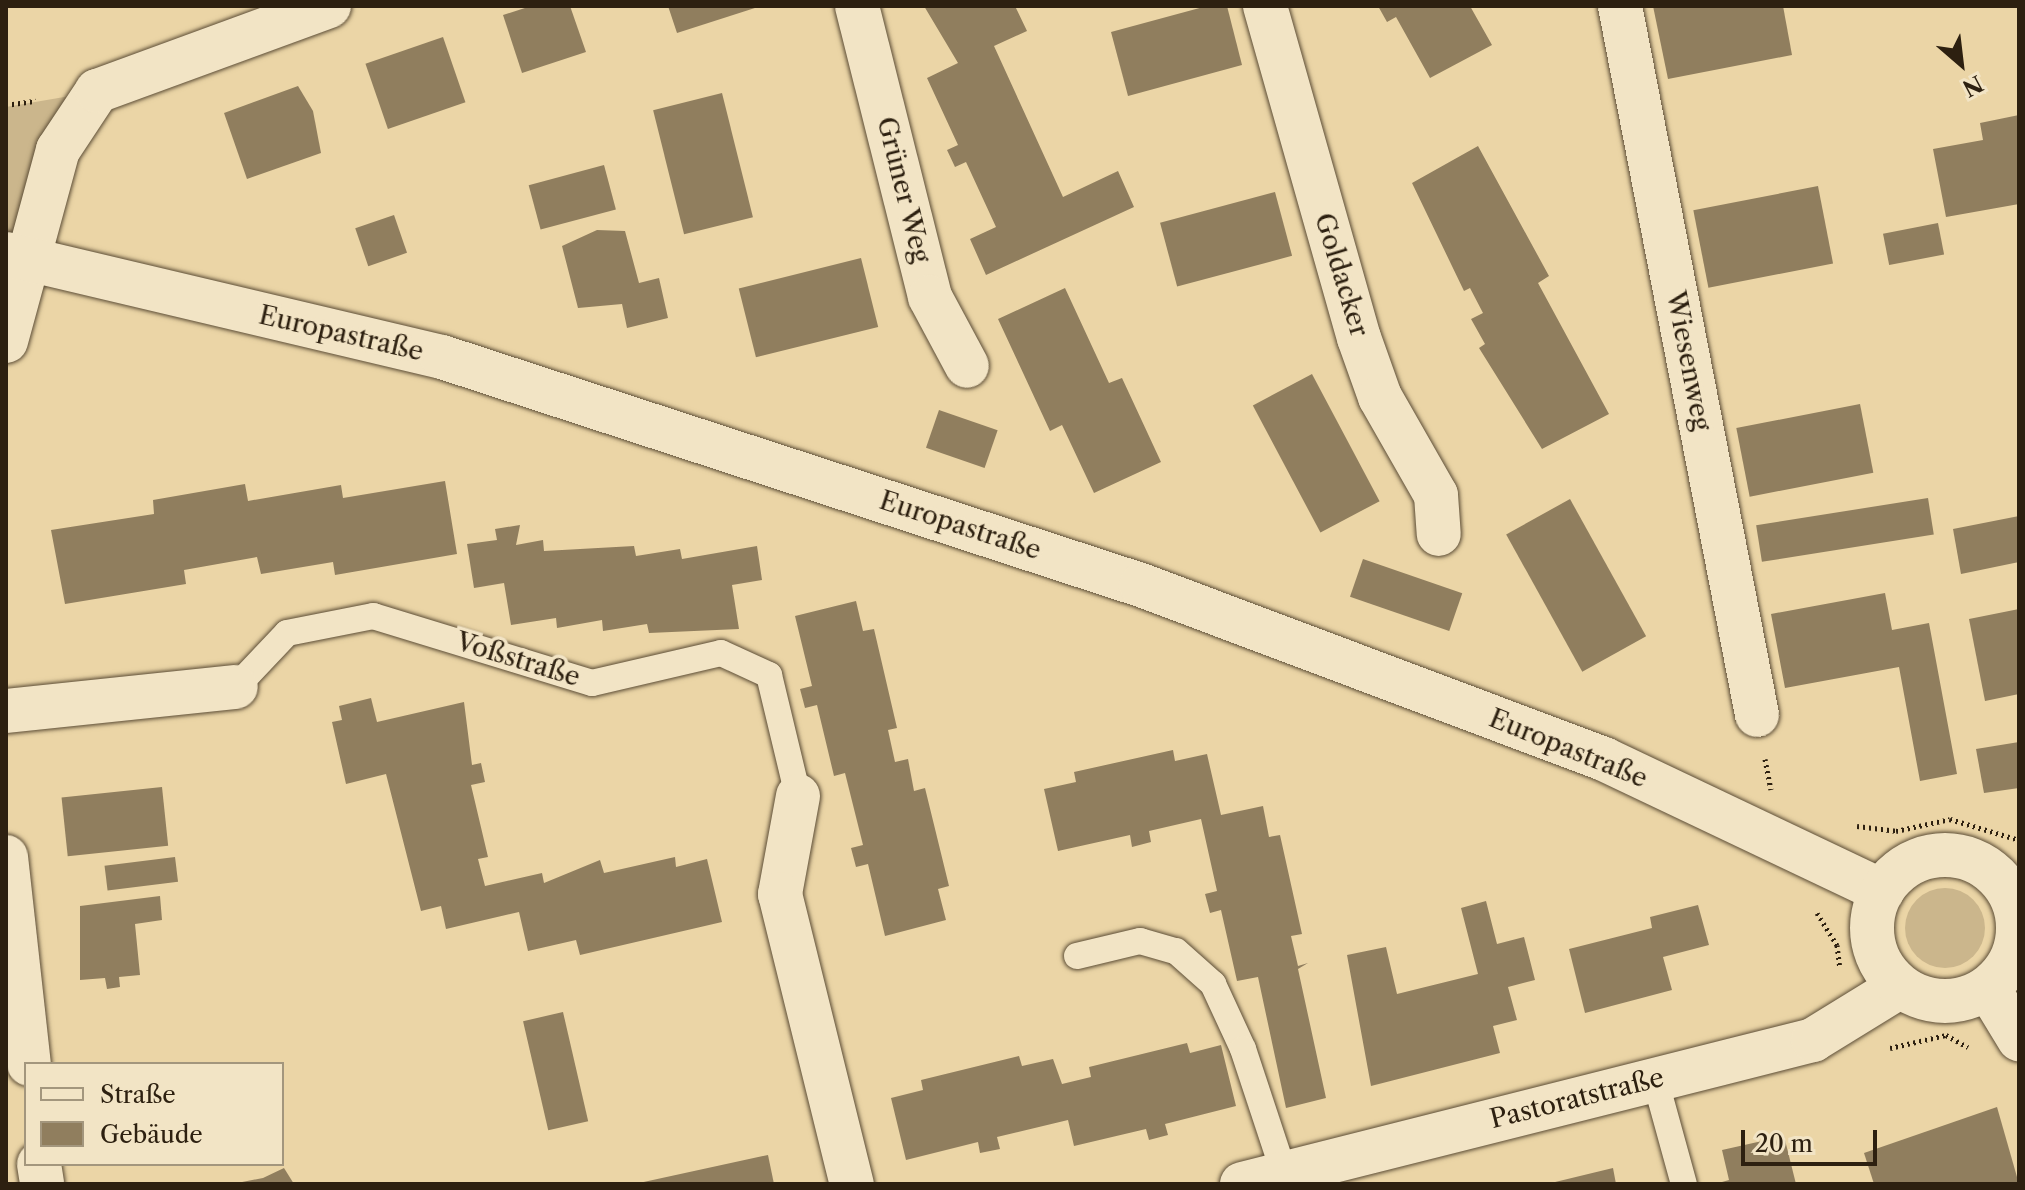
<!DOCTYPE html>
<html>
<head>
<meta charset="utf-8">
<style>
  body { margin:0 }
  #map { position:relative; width:2025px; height:1190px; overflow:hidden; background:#ebd5a6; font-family:"Libre Caslon Text",serif }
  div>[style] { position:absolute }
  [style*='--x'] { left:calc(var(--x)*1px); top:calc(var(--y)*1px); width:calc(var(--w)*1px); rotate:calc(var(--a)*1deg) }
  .green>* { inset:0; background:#cbb68c }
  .round { border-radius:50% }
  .building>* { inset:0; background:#907e5e; transform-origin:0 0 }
  .path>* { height:5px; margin-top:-2.5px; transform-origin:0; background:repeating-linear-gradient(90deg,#2d2010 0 2px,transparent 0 6px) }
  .roads { filter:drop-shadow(0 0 2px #5c4d36) drop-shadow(0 0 2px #5c4d36) }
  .service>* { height:26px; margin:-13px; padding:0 13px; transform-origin:13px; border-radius:13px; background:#f2e4c5 }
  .minor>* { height:44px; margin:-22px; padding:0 22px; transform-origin:22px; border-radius:22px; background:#f2e4c5 }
  .tertiary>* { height:44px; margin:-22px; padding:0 22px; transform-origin:22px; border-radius:22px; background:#f2e4c5 }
  .tertiary>.ring { margin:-22px; padding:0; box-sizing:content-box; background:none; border:44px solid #f2e4c5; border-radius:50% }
  span { translate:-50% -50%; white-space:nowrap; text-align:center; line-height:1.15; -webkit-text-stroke:7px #f2e4c5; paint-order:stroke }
  .street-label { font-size:26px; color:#2d2010 }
  .frame { position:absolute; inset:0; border:8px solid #2d2010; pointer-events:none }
  .legend { position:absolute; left:24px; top:1062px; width:260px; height:104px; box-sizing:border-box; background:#f2e4c5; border:2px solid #a3967d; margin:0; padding:10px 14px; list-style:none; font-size:24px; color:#2d2010 }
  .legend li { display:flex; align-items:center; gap:16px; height:40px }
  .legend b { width:40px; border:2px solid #a3967d }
  .north { position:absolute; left:1921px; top:24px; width:80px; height:80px; -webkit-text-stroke:6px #f2e4c5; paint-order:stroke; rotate:152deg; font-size:22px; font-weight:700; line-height:32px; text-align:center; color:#2d2010 }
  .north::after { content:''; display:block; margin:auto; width:28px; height:36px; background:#2d2010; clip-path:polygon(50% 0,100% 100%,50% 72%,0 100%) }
  .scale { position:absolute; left:1741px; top:1130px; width:136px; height:36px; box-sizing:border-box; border:4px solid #2d2010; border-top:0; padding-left:10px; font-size:24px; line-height:28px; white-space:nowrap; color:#2d2010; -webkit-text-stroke:6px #f2e4c5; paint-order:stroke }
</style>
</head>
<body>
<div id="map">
  <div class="green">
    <i style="clip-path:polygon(70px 96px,13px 241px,6px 238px,6px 107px)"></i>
    <i class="round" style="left:1905px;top:888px;width:80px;height:80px"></i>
  </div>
  <div class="building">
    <i style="clip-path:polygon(531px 6px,570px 6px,586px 52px,522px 73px,503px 15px)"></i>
    <i style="clip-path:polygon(668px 6px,758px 6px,758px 7px,677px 33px)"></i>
    <i style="clip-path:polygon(924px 6px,1015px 6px,1027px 31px,994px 46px,1063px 197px,1118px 171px,1134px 207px,986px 275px,970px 239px,996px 227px,966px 162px,955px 167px,947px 150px,958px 145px,927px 78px,958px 63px)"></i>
    <i style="clip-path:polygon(1207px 6px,1227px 6px,1242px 65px,1128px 96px,1111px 32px)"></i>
    <i style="clip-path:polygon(1378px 6px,1470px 6px,1492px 45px,1430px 78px,1396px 17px,1387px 22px)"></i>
    <i style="clip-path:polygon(1653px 6px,1783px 6px,1792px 55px,1668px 79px)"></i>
    <i style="left:443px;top:37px;width:69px;height:82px;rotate:71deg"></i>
    <i style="clip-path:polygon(298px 86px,313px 111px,321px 153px,247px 179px,224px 113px)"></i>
    <i style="left:722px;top:93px;width:128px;height:71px;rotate:76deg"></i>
    <i style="clip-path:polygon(2019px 115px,2019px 204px,1946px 217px,1933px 149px,1983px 140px,1980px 123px)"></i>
    <i style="clip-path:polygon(1478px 146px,1549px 276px,1538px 283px,1609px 414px,1542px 449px,1479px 348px,1485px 344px,1471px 319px,1483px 313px,1470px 288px,1464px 291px,1412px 183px)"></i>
    <i style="left:604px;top:165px;width:46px;height:78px;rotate:75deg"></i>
    <i style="left:1818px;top:186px;width:79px;height:127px;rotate:79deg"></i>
    <i style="left:1275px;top:192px;width:66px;height:119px;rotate:75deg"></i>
    <i style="left:394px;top:215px;width:40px;height:41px;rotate:71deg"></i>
    <i style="left:1938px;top:223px;width:32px;height:56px;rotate:79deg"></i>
    <i style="clip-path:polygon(597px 230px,625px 231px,639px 283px,659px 278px,668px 318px,627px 328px,622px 304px,578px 308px,562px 246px)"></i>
    <i style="left:861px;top:258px;width:71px;height:126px;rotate:76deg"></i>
    <i style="clip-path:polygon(1065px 288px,1109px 383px,1122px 378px,1161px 462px,1094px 493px,1062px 425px,1050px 431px,998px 319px)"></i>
    <i style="left:1312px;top:374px;width:144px;height:67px;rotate:62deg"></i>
    <i style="left:1860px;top:404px;width:70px;height:126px;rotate:79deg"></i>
    <i style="left:939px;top:410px;width:62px;height:40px;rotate:19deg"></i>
    <i style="clip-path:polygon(445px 481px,457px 554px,335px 575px,333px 562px,261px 574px,257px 557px,184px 570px,186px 584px,65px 604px,51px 530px,154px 514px,153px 500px,245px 484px,248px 501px,341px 485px,343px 498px)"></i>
    <i style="left:1928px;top:498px;width:37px;height:174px;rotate:81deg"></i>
    <i style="left:1570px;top:499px;width:157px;height:73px;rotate:61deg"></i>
    <i style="clip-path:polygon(2019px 516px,2019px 562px,1961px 574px,1953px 529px)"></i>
    <i style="clip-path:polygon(520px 525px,516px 545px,543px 540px,544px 551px,634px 546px,636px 556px,680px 549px,682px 559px,757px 546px,762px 580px,732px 585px,739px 629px,649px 633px,647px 624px,603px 631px,602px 620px,557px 628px,556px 618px,511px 625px,504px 583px,474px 588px,467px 544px,497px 540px,495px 529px)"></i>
    <i style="left:1363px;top:559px;width:105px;height:40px;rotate:19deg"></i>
    <i style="clip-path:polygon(1885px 593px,1892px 630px,1929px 623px,1957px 774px,1920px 781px,1899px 667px,1785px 688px,1771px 614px)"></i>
    <i style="clip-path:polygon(856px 601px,863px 631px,874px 629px,897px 728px,888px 730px,895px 762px,908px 759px,914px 791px,925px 788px,949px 886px,938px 889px,946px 920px,885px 936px,868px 864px,856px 867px,851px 848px,863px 845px,845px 773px,834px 776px,817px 705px,805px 708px,800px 689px,812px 686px,795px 616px)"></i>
    <i style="clip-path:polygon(2019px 609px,2019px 694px,1985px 701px,1969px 619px)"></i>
    <i style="clip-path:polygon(371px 698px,377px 722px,464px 702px,472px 765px,481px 763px,485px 782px,471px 785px,488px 857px,478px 859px,485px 886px,542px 873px,544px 883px,600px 860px,604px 873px,675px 857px,676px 867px,707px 859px,722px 922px,580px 955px,576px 940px,528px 951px,519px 912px,446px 929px,441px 906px,421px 911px,386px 774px,346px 784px,332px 722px,342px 720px,339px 706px)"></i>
    <i style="clip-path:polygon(2019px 742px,2019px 788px,1984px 793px,1976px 749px)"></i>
    <i style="clip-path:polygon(1173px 750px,1175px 761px,1207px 754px,1221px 815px,1263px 806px,1269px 837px,1280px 835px,1302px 934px,1291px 936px,1298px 966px,1308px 963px,1298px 969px,1326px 1098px,1286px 1108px,1258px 977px,1237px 981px,1221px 910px,1210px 913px,1205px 894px,1217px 891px,1201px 819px,1149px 831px,1151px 842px,1132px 847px,1130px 835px,1058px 851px,1044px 789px,1076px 782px,1074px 772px)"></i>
    <i style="left:162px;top:787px;width:59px;height:101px;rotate:84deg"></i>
    <i style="left:175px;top:857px;width:25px;height:71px;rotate:83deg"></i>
    <i style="clip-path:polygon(160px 896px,162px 920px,135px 924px,140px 975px,119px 977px,120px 987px,107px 989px,105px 978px,80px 980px,80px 906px)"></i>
    <i style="clip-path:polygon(1486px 901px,1497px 944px,1524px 937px,1535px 980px,1508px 987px,1517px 1020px,1493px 1026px,1500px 1053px,1371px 1086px,1347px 955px,1386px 947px,1397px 994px,1478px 974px,1461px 908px)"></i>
    <i style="clip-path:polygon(1698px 905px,1709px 945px,1663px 957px,1672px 990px,1585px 1013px,1569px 949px,1652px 928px,1650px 917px)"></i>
    <i style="left:563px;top:1012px;width:112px;height:41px;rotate:77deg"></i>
    <i style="clip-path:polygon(1187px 1043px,1190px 1053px,1221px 1045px,1236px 1106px,1165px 1124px,1168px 1135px,1149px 1140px,1146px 1129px,1074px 1146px,1068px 1120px,997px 1137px,1000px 1149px,980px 1153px,978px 1142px,906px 1160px,891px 1098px,923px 1090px,921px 1080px,1019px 1056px,1022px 1066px,1053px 1059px,1062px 1084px,1091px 1077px,1089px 1067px)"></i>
    <i style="clip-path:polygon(1997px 1107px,2019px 1184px,1874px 1184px,1864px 1153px)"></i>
    <i style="clip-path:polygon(1784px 1136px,1796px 1184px,1715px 1184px,1729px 1180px,1722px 1150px)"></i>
    <i style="clip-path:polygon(768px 1155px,774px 1184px,639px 1184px,639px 1183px)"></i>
    <i style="clip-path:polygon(284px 1168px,294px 1184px,232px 1184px,263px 1178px)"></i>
    <i style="clip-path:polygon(1613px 1168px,1616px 1184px,1551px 1184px,1551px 1183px)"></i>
  </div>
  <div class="path">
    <i style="--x:6;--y:105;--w:30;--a:-8"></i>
    <i style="--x:1765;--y:759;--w:31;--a:79"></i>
    <i style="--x:1857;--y:826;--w:39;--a:7"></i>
    <i style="--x:1896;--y:831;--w:55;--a:-12.5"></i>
    <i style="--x:1950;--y:819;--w:72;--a:16.9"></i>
    <i style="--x:1817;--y:913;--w:38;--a:58"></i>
    <i style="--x:1837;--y:945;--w:23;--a:83"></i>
    <i style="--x:1890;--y:1048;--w:57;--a:-13.1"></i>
    <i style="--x:1946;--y:1035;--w:25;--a:29"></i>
  </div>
  <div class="roads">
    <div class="service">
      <i style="--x:236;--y:687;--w:74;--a:-46.6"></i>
      <i style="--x:287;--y:633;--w:88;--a:-11.2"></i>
      <i style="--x:373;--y:616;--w:229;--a:17"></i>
      <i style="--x:592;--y:683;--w:132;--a:-13.1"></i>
      <i style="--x:721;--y:653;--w:53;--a:24.6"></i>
      <i style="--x:769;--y:675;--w:124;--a:76.5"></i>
      <i style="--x:1077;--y:956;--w:65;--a:-13.4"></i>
      <i style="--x:1140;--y:941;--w:37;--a:16"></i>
      <i style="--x:1176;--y:951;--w:50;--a:41.7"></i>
      <i style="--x:1213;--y:984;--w:72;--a:65.2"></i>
      <i style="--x:1243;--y:1049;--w:131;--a:71.7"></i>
      <i style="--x:1655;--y:1079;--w:109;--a:74.6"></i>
    </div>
    <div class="minor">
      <i style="--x:857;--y:6;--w:300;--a:75.9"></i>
      <i style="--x:930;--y:297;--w:78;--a:61.8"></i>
      <i style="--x:1265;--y:6;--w:345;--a:74.2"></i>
      <i style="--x:1359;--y:338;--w:63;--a:70.4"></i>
      <i style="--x:1380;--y:397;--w:113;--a:60.3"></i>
      <i style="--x:1436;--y:495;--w:39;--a:86"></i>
      <i style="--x:1620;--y:6;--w:722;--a:79.06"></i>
      <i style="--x:6;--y:341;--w:198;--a:-74.8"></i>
      <i style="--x:58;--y:150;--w:71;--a:-56.5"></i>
      <i style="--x:97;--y:91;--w:247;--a:-20.1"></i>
      <i style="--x:6;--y:711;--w:231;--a:-6"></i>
      <i style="--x:798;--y:796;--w:100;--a:100.4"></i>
      <i style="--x:780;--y:894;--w:299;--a:76.1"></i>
      <i style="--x:6;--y:857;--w:208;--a:83.7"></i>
      <i style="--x:39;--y:1164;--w:20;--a:81"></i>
      <i style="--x:1242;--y:1184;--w:589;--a:-14.15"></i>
      <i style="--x:1813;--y:1040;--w:101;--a:-31.6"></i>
    </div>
    <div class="tertiary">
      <i style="--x:6;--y:254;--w:448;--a:13.3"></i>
      <i style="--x:442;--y:357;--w:735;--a:18.07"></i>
      <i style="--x:1141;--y:585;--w:495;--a:20.6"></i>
      <i style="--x:1604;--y:759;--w:308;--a:25.4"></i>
      <i class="ring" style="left:1872px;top:855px;width:102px;height:102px"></i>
      <i style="--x:1988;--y:988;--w:60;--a:58.7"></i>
    </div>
  </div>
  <div class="street-label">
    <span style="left:903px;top:190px;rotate:76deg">Grüner Weg</span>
    <span style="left:1341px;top:275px;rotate:73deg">Goldacker</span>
    <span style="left:341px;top:334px;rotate:13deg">Europastraße</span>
    <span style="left:1688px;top:361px;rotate:79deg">Wiesenweg</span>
    <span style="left:960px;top:526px;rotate:18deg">Europastraße</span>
    <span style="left:518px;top:660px;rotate:17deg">Voßstraße</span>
    <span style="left:1568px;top:749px;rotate:22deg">Europastraße</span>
    <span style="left:1577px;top:1099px;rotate:-14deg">Pastoratstraße</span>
  </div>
  <div class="frame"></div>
  <ul class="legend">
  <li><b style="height:10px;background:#f2e4c5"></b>Straße</li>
  <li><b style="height:22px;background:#907e5e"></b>Gebäude</li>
  </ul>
  <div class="north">N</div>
  <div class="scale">20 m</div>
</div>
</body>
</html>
